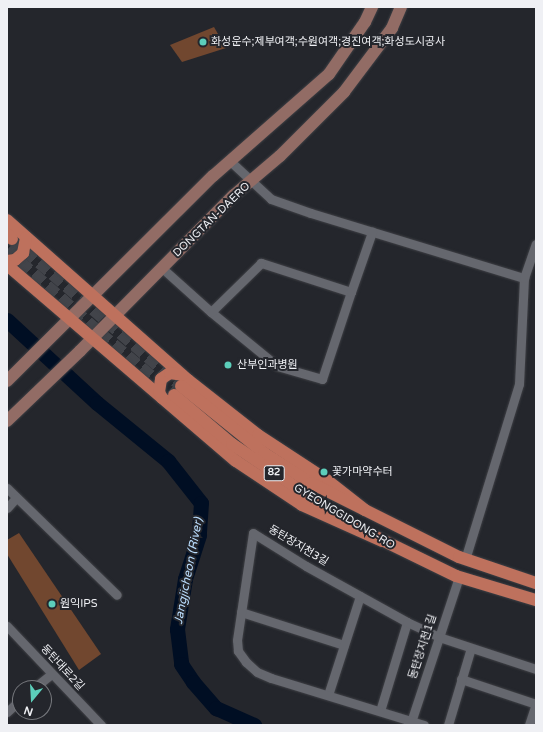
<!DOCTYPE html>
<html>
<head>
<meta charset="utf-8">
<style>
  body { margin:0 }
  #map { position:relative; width:543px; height:732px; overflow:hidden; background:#24262c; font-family:"Varela Round","Noto Sans KR",sans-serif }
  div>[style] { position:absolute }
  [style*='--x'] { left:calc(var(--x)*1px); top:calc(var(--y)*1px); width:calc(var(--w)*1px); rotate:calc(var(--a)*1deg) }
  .river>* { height:15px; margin:-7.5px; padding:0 7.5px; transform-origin:7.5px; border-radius:7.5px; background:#000e23 }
  .building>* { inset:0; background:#71472f }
  .primary-tunnel>* { height:12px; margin-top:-6px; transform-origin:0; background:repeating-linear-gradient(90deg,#42444a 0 12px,transparent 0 18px) }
  .roads { filter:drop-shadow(0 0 1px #3f4045) drop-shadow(0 0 1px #3f4045) }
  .street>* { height:9px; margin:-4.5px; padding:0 4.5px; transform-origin:4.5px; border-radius:4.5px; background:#65676e }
  .secondary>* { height:12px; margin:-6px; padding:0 6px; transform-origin:6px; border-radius:6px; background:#926c65 }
  .primary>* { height:12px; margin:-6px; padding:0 6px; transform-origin:6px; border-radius:6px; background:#be715d }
  .dots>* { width:11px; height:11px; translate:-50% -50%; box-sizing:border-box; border:2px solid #24262c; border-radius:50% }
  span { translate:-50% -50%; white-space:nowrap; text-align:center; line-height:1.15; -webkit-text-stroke:4px #24262c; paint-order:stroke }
  .shield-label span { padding:1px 3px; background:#24262c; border:1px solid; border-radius:3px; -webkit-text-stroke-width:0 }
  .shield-label { font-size:10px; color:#eff0f4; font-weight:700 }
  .poi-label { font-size:11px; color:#eff0f4 }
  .left { translate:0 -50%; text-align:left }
  .street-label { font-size:11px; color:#eff0f4 }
  .water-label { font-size:12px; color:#baddfe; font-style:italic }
  .frame { position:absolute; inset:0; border:8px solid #eff0f4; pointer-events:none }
  .north { position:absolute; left:12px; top:680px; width:40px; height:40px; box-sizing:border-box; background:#24262c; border:1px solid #75777c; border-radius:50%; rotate:198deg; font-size:11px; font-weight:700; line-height:16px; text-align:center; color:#eff0f4 }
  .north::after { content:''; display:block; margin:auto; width:14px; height:18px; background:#5cceba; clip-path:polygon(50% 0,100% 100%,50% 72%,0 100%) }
</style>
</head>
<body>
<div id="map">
  <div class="river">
    <i style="--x:7;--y:320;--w:122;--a:42.7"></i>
    <i style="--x:97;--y:403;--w:92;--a:39.2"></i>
    <i style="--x:168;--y:461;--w:53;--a:51.8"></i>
    <i style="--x:201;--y:503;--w:32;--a:94"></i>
    <i style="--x:199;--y:535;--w:46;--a:107.7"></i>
    <i style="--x:185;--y:579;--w:51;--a:99.1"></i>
    <i style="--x:177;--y:629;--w:35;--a:83"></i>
    <i style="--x:181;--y:664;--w:22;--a:56"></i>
    <i style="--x:193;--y:682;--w:35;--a:49"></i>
    <i style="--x:216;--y:708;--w:42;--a:24.1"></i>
  </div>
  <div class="building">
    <i style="clip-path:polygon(214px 27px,226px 48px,182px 62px,170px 45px)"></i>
    <i style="clip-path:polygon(19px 533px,101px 654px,79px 670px,7px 554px,7px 540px)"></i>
  </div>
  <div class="primary-tunnel">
    <i style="--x:12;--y:239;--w:224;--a:41"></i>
    <i style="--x:7;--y:250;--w:125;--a:41.7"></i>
    <i style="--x:100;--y:333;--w:97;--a:40"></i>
  </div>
  <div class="roads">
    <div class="street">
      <i style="--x:230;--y:161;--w:56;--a:42.8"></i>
      <i style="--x:271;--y:199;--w:42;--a:19.3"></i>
      <i style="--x:311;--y:213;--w:223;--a:17"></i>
      <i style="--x:524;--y:278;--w:106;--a:92.7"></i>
      <i style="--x:519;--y:384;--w:183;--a:107.1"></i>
      <i style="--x:162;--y:268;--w:66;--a:41.9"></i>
      <i style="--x:211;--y:312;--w:85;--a:39.3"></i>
      <i style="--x:277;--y:366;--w:47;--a:16.1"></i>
      <i style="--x:322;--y:379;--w:92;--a:-71.6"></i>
      <i style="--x:351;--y:292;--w:95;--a:-162.1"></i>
      <i style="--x:261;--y:263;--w:70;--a:135.6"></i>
      <i style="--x:524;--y:278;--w:36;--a:-71"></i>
      <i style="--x:351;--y:292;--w:64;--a:-70.7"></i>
      <i style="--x:7;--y:488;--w:153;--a:44.2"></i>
      <i style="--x:7;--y:508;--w:13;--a:-48"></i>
      <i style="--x:241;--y:612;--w:108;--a:17.8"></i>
      <i style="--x:7;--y:626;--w:137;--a:46.5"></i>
      <i style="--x:461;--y:679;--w:79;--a:18.4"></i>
      <i style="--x:34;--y:688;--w:22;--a:-39"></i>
      <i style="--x:328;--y:695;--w:104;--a:-72.1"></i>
      <i style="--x:380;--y:711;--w:93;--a:-73.1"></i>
      <i style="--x:7;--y:712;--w:18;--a:-43"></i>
      <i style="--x:410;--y:725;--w:156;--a:-71.7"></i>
      <i style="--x:424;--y:725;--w:160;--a:-162.9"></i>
      <i style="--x:271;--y:678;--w:15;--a:-157"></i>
      <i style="--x:257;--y:672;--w:15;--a:-138"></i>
      <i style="--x:246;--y:662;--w:14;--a:-126"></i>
      <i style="--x:238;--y:651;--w:11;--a:-95"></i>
      <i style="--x:237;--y:640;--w:108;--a:-81.5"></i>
      <i style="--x:253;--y:533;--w:62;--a:31.9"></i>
      <i style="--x:306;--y:566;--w:115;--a:29"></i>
      <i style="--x:407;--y:622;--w:35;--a:25"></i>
      <i style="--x:439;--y:637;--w:102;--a:18.3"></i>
      <i style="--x:448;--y:725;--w:80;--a:-73.4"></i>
      <i style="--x:529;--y:725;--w:22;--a:-72"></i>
    </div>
    <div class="secondary">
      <i style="--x:7;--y:381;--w:291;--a:-44.9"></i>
      <i style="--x:213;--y:176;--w:154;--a:-41.3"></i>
      <i style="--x:329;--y:74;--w:63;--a:-55.3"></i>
      <i style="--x:365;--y:22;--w:17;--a:-65"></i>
      <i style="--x:7;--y:421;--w:101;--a:-43.8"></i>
      <i style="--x:80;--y:351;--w:219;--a:-45.4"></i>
      <i style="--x:234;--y:195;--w:60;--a:-40.3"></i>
      <i style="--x:280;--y:156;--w:91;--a:-45"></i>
      <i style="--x:344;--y:92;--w:80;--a:-53.1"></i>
      <i style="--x:392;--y:28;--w:23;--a:-67"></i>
    </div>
    <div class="primary">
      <i style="--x:7;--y:220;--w:242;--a:41.5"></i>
      <i style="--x:188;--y:380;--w:89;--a:38.2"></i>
      <i style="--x:258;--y:435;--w:84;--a:33.3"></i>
      <i style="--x:328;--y:481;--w:47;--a:38.1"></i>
      <i style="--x:7;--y:234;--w:7;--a:45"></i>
      <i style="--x:7;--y:261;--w:8;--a:-7"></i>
      <i style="--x:15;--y:260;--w:11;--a:-41"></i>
      <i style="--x:23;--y:253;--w:16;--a:-79"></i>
      <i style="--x:7;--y:265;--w:301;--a:40.6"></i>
      <i style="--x:236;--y:461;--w:79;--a:33.7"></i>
      <i style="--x:302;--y:505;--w:88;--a:24.2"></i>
      <i style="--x:181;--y:386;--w:107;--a:38.9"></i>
      <i style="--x:264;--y:453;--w:56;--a:32.6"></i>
      <i style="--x:311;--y:483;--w:165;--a:26.6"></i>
      <i style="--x:459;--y:557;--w:81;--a:18.7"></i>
      <i style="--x:174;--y:395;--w:76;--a:40.2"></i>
      <i style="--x:232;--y:444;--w:123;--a:34.1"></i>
      <i style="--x:162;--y:398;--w:7;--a:-117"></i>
      <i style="--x:159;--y:392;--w:13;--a:-81"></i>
      <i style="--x:161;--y:379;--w:11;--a:-34"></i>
      <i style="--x:170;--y:373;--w:12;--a:9"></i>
      <i style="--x:376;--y:537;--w:89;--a:26"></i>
      <i style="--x:456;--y:576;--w:84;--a:16.7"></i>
    </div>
  </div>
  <div class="dots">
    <i style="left:203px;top:42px;background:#5cceba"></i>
    <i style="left:228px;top:365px;background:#5cceba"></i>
    <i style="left:324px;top:472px;background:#5cceba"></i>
    <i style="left:52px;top:604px;background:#5cceba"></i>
  </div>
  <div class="shield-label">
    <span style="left:274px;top:473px">82</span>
  </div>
  <div class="poi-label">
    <span class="left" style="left:211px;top:42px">화성운수;제부여객;수원여객;경진여객;화성도시공사</span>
    <span class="left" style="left:237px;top:365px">산부인과병원</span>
    <span class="left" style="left:332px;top:472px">꽃가마약수터</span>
    <span class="left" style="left:60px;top:604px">원익IPS</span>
  </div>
  <div class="street-label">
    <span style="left:212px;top:220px;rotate:-44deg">DONGTAN-DAERO</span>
    <span style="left:344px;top:517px;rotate:31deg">GYEONGGIDONG-RO</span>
    <span style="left:298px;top:546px;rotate:31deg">동탄장지천3길</span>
    <span style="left:423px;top:647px;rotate:-72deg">동탄장지천1길</span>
    <span style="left:62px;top:668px;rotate:47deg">동탄대로2길</span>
  </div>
  <div class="water-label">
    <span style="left:189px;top:571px;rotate:-79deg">Jangjicheon (River)</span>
  </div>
  <div class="frame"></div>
  <div class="north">N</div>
</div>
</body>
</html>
